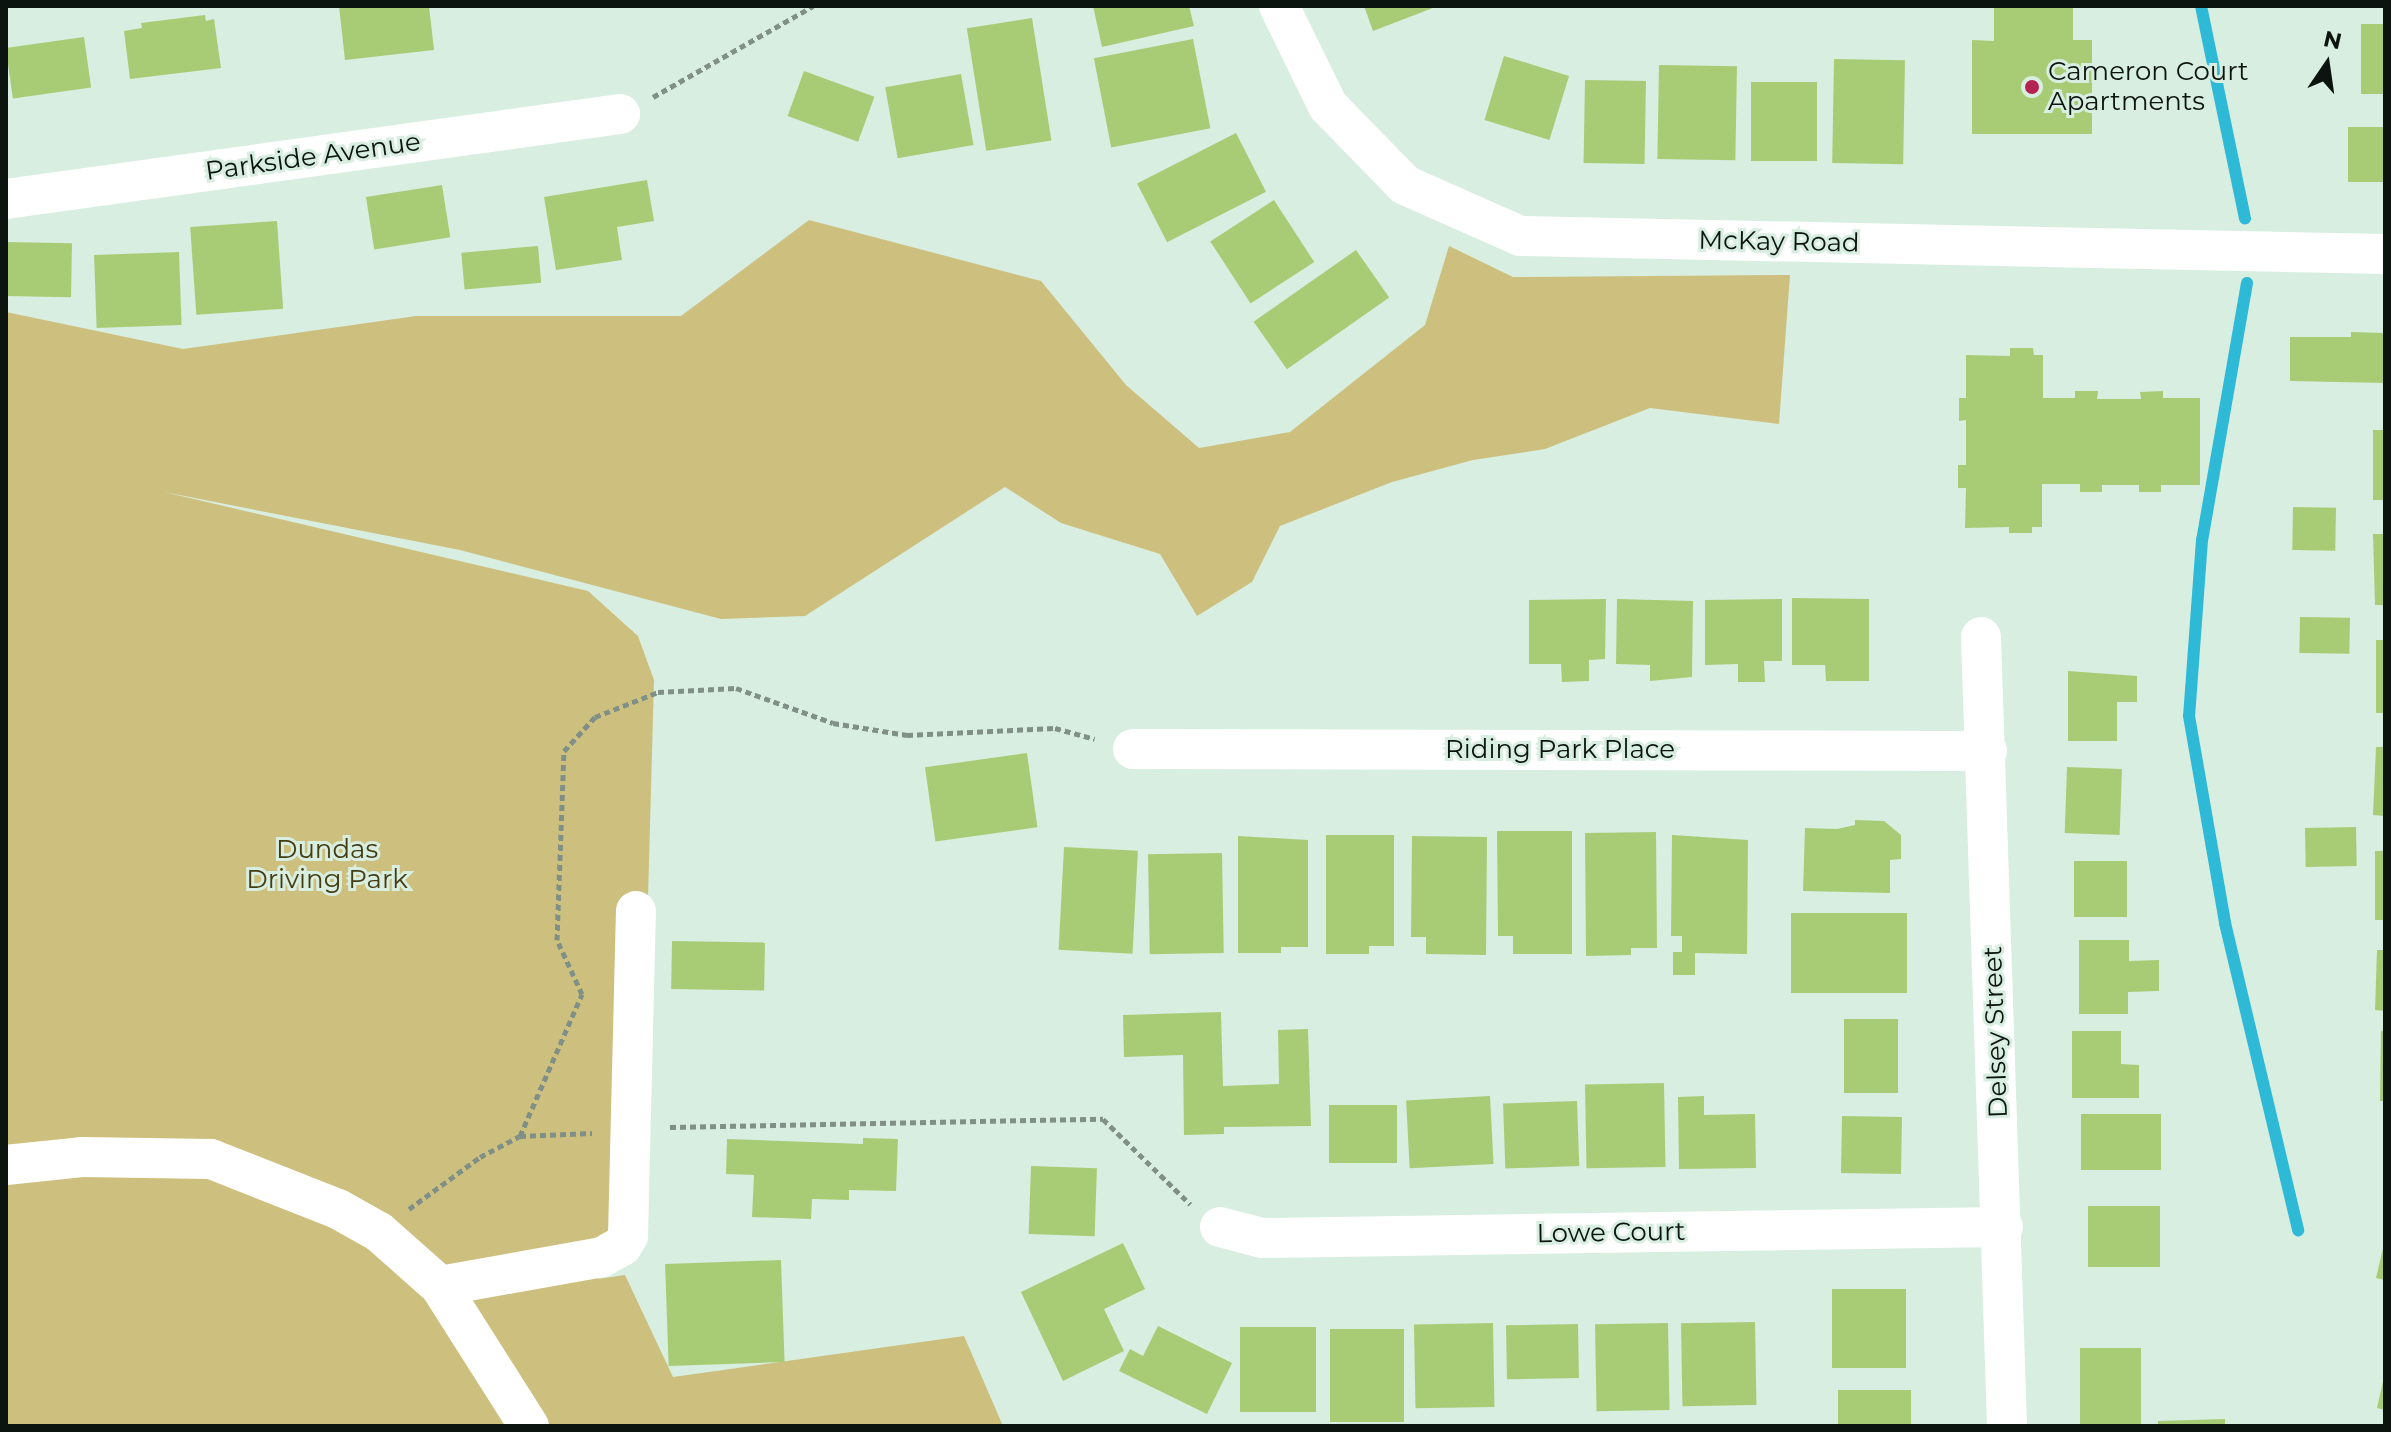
<!DOCTYPE html>
<html>
<head>
<meta charset="utf-8">
<style>
  body { margin:0 }
  #map { position:relative; width:2391px; height:1432px; overflow:hidden; background:#d8eee0; font-family:Montserrat,sans-serif }
  div>[style] { position:absolute }
  [style*='--x'] { left:calc(var(--x)*1px); top:calc(var(--y)*1px); width:calc(var(--w)*1px); rotate:calc(var(--a)*1deg) }
  .green>* { inset:0; background:#cdc07f }
  .stream>* { height:12px; margin:-6px; padding:0 6px; transform-origin:6px; border-radius:6px; background:#2eb9d7 }
  .building>* { inset:0; background:#a8cc76; transform-origin:0 0 }
  .path>* { height:5px; margin-top:-2.5px; transform-origin:0; background:repeating-linear-gradient(90deg,#809086 0 6px,transparent 0 10px) }
  .minor>* { height:40px; margin:-20px; padding:0 20px; transform-origin:20px; border-radius:20px; background:#fff }
  .dots>* { width:22px; height:22px; translate:-50% -50%; box-sizing:border-box; border:4px solid #d8eee0; border-radius:50% }
  span { translate:-50% -50%; white-space:nowrap; text-align:center; line-height:1.15; -webkit-text-stroke:6px #d8eee0; paint-order:stroke }
  .poi-label { font-size:26px; color:#0c140f }
  .left { translate:0 -50%; text-align:left }
  .street-label { font-size:26px; color:#0c140f }
  .park-label { font-size:26px; color:#443c12 }
  .frame { position:absolute; inset:0; border:8px solid #0c140f; pointer-events:none }
  .north { position:absolute; left:2287px; top:24px; width:80px; height:80px; -webkit-text-stroke:6px #d8eee0; paint-order:stroke; rotate:13deg; font-size:22px; font-weight:700; line-height:32px; text-align:center; color:#0c140f }
  .north::after { content:''; display:block; margin:auto; width:28px; height:36px; background:#0c140f; clip-path:polygon(50% 0,100% 100%,50% 72%,0 100%) }
</style>
</head>
<body>
<div id="map">
  <div class="green">
    <i style="clip-path:polygon(809px 220px,1041px 281px,1126px 385px,1199px 448px,1290px 432px,1425px 325px,1449px 246px,1513px 277px,1790px 275px,1779px 424px,1650px 408px,1545px 449px,1473px 460px,1392px 482px,1280px 526px,1252px 582px,1197px 616px,1160px 554px,1061px 523px,1005px 487px,805px 616px,721px 619px,460px 550px,164px 492px,588px 591px,638px 636px,654px 680px,639px 1225px,601px 1261px,598px 1279px,625px 1275px,673px 1377px,964px 1336px,1003px 1426px,6px 1426px,6px 312px,183px 349px,416px 316px,681px 316px)"></i>
  </div>
  <div class="stream">
    <i style="--x:2201;--y:6;--w:217;--a:78.3"></i>
    <i style="--x:2247;--y:283;--w:261;--a:99.9"></i>
    <i style="--x:2202;--y:540;--w:176;--a:94.2"></i>
    <i style="--x:2189;--y:716;--w:210;--a:80.1"></i>
    <i style="--x:2225;--y:923;--w:316;--a:76.6"></i>
  </div>
  <div class="building">
    <i style="clip-path:polygon(339px 6px,429px 6px,434px 50px,345px 60px)"></i>
    <i style="clip-path:polygon(1093px 6px,1189px 6px,1194px 26px,1102px 47px)"></i>
    <i style="clip-path:polygon(1364px 6px,1438px 6px,1373px 31px)"></i>
    <i style="clip-path:polygon(1994px 6px,2073px 6px,2073px 40px,2092px 40px,2092px 134px,1972px 134px,1972px 40px,1994px 41px)"></i>
    <i style="clip-path:polygon(205px 15px,206px 21px,214px 19px,221px 68px,130px 79px,124px 31px,142px 28px,141px 23px)"></i>
    <i style="left:1032px;top:18px;width:124px;height:66px;rotate:81deg"></i>
    <i style="left:2361px;top:24px;width:24px;height:70px"></i>
    <i style="left:84px;top:37px;width:51px;height:79px;rotate:82deg"></i>
    <i style="left:1193px;top:39px;width:91px;height:101px;rotate:79deg"></i>
    <i style="left:1504px;top:56px;width:68px;height:67px;rotate:17deg"></i>
    <i style="left:1834px;top:59px;width:71px;height:104px;rotate:1deg"></i>
    <i style="left:1659px;top:65px;width:78px;height:94px;rotate:1deg"></i>
    <i style="left:804px;top:71px;width:75px;height:48px;rotate:20deg"></i>
    <i style="left:961px;top:74px;width:72px;height:77px;rotate:80deg"></i>
    <i style="left:1585px;top:80px;width:61px;height:83px;rotate:1deg"></i>
    <i style="left:1751px;top:82px;width:66px;height:79px"></i>
    <i style="left:2348px;top:127px;width:37px;height:55px"></i>
    <i style="left:1236px;top:133px;width:66px;height:111px;rotate:63deg"></i>
    <i style="clip-path:polygon(647px 180px,654px 221px,617px 227px,622px 260px,556px 270px,544px 197px)"></i>
    <i style="left:442px;top:185px;width:53px;height:77px;rotate:81deg"></i>
    <i style="left:1274px;top:200px;width:74px;height:76px;rotate:57deg"></i>
    <i style="left:277px;top:221px;width:88px;height:87px;rotate:86deg"></i>
    <i style="left:6px;top:242px;width:66px;height:54px;rotate:1deg"></i>
    <i style="left:538px;top:246px;width:37px;height:77px;rotate:85deg"></i>
    <i style="left:1356px;top:250px;width:58px;height:125px;rotate:55deg"></i>
    <i style="left:179px;top:252px;width:73px;height:85px;rotate:88deg"></i>
    <i style="clip-path:polygon(2351px 332px,2385px 333px,2385px 383px,2290px 381px,2290px 337px,2351px 337px)"></i>
    <i style="clip-path:polygon(2010px 348px,2033px 348px,2034px 355px,2043px 355px,2043px 398px,2075px 398px,2075px 391px,2098px 391px,2097px 399px,2141px 399px,2140px 392px,2163px 391px,2163px 398px,2200px 398px,2200px 485px,2161px 485px,2161px 492px,2139px 492px,2139px 485px,2102px 485px,2102px 492px,2080px 492px,2080px 484px,2042px 484px,2042px 527px,2032px 527px,2032px 533px,2009px 533px,2009px 527px,1965px 528px,1966px 488px,1958px 488px,1958px 465px,1966px 465px,1966px 420px,1959px 421px,1959px 398px,1966px 398px,1966px 355px,2010px 356px)"></i>
    <i style="left:2373px;top:430px;width:12px;height:70px"></i>
    <i style="left:2293px;top:507px;width:43px;height:43px;rotate:1deg"></i>
    <i style="clip-path:polygon(2373px 534px,2385px 534px,2385px 605px,2375px 605px)"></i>
    <i style="clip-path:polygon(1792px 598px,1869px 599px,1869px 681px,1826px 681px,1825px 665px,1792px 665px)"></i>
    <i style="clip-path:polygon(1606px 599px,1605px 659px,1589px 660px,1589px 681px,1562px 682px,1561px 664px,1529px 664px,1529px 600px)"></i>
    <i style="clip-path:polygon(1617px 599px,1693px 601px,1692px 677px,1650px 681px,1650px 665px,1616px 664px)"></i>
    <i style="clip-path:polygon(1782px 599px,1782px 661px,1764px 661px,1765px 682px,1738px 682px,1738px 664px,1705px 665px,1705px 600px)"></i>
    <i style="left:2300px;top:617px;width:50px;height:36px;rotate:1deg"></i>
    <i style="left:2376px;top:640px;width:9px;height:73px"></i>
    <i style="clip-path:polygon(2068px 671px,2137px 676px,2137px 702px,2117px 702px,2117px 741px,2068px 741px)"></i>
    <i style="clip-path:polygon(2376px 747px,2385px 747px,2385px 816px,2373px 815px)"></i>
    <i style="left:1027px;top:753px;width:75px;height:103px;rotate:82deg"></i>
    <i style="left:2067px;top:767px;width:55px;height:66px;rotate:2deg"></i>
    <i style="clip-path:polygon(1855px 820px,1884px 821px,1901px 835px,1901px 859px,1890px 860px,1890px 893px,1803px 891px,1805px 828px,1837px 829px,1855px 825px)"></i>
    <i style="left:2356px;top:827px;width:39px;height:51px;rotate:89deg"></i>
    <i style="clip-path:polygon(1497px 831px,1572px 831px,1572px 954px,1513px 954px,1513px 936px,1498px 936px)"></i>
    <i style="clip-path:polygon(1656px 832px,1657px 948px,1631px 948px,1631px 955px,1586px 956px,1585px 833px)"></i>
    <i style="clip-path:polygon(1326px 835px,1394px 835px,1394px 946px,1369px 946px,1369px 954px,1326px 954px)"></i>
    <i style="clip-path:polygon(1672px 835px,1748px 840px,1747px 954px,1695px 953px,1695px 975px,1673px 975px,1673px 952px,1682px 952px,1682px 936px,1671px 936px)"></i>
    <i style="clip-path:polygon(1238px 836px,1308px 840px,1308px 947px,1281px 947px,1281px 953px,1238px 953px)"></i>
    <i style="clip-path:polygon(1412px 836px,1487px 837px,1486px 955px,1426px 954px,1426px 937px,1411px 937px)"></i>
    <i style="left:1064px;top:847px;width:74px;height:103px;rotate:3deg"></i>
    <i style="left:2375px;top:851px;width:10px;height:69px"></i>
    <i style="left:1222px;top:853px;width:100px;height:74px;rotate:89deg"></i>
    <i style="left:2127px;top:861px;width:56px;height:53px;rotate:90deg"></i>
    <i style="left:1791px;top:913px;width:116px;height:80px"></i>
    <i style="clip-path:polygon(2079px 940px,2129px 940px,2129px 961px,2159px 960px,2159px 991px,2128px 992px,2128px 1014px,2079px 1014px)"></i>
    <i style="left:672px;top:941px;width:93px;height:48px;rotate:1deg"></i>
    <i style="clip-path:polygon(2377px 950px,2385px 950px,2385px 1011px,2375px 1010px)"></i>
    <i style="clip-path:polygon(1221px 1012px,1223px 1086px,1279px 1084px,1278px 1030px,1308px 1029px,1311px 1126px,1224px 1127px,1224px 1134px,1184px 1135px,1183px 1055px,1124px 1057px,1123px 1015px)"></i>
    <i style="left:1844px;top:1019px;width:54px;height:74px"></i>
    <i style="clip-path:polygon(2072px 1031px,2121px 1031px,2121px 1064px,2139px 1065px,2139px 1098px,2072px 1098px)"></i>
    <i style="clip-path:polygon(2381px 1031px,2385px 1031px,2385px 1101px,2380px 1101px)"></i>
    <i style="left:1664px;top:1083px;width:84px;height:79px;rotate:89deg"></i>
    <i style="left:1490px;top:1096px;width:68px;height:84px;rotate:87deg"></i>
    <i style="clip-path:polygon(1704px 1096px,1704px 1115px,1755px 1114px,1756px 1168px,1679px 1169px,1678px 1097px)"></i>
    <i style="left:1577px;top:1101px;width:65px;height:74px;rotate:88deg"></i>
    <i style="left:1329px;top:1105px;width:68px;height:58px"></i>
    <i style="left:2081px;top:1114px;width:80px;height:56px"></i>
    <i style="left:1842px;top:1116px;width:60px;height:57px;rotate:1deg"></i>
    <i style="clip-path:polygon(863px 1138px,898px 1139px,896px 1191px,849px 1190px,849px 1200px,812px 1199px,811px 1219px,752px 1217px,754px 1175px,726px 1174px,727px 1139px,863px 1144px)"></i>
    <i style="left:1031px;top:1166px;width:66px;height:68px;rotate:2deg"></i>
    <i style="left:2088px;top:1206px;width:72px;height:61px"></i>
    <i style="clip-path:polygon(2385px 1240px,2385px 1280px,2376px 1278px)"></i>
    <i style="clip-path:polygon(1123px 1243px,1145px 1289px,1104px 1309px,1124px 1351px,1063px 1381px,1021px 1292px)"></i>
    <i style="left:781px;top:1260px;width:102px;height:116px;rotate:88deg"></i>
    <i style="left:1906px;top:1289px;width:79px;height:74px;rotate:90deg"></i>
    <i style="left:1755px;top:1322px;width:83px;height:74px;rotate:89deg"></i>
    <i style="left:1493px;top:1323px;width:84px;height:79px;rotate:89deg"></i>
    <i style="left:1668px;top:1323px;width:87px;height:73px;rotate:89deg"></i>
    <i style="left:1578px;top:1324px;width:54px;height:72px;rotate:89deg"></i>
    <i style="clip-path:polygon(1158px 1326px,1232px 1363px,1207px 1414px,1119px 1371px,1130px 1349px,1143px 1356px)"></i>
    <i style="left:1240px;top:1327px;width:76px;height:85px"></i>
    <i style="left:1330px;top:1329px;width:74px;height:93px"></i>
    <i style="left:2080px;top:1348px;width:61px;height:78px"></i>
    <i style="clip-path:polygon(2384px 1377px,2385px 1378px,2385px 1410px,2377px 1408px)"></i>
    <i style="left:1838px;top:1390px;width:73px;height:36px"></i>
    <i style="clip-path:polygon(2225px 1419px,2225px 1426px,2158px 1426px,2158px 1421px)"></i>
  </div>
  <div class="path">
    <i style="--x:653;--y:97;--w:184;--a:-29.6"></i>
    <i style="--x:670;--y:1127;--w:433;--a:-1.1"></i>
    <i style="--x:1103;--y:1119;--w:122;--a:44.3"></i>
    <i style="--x:520;--y:1136;--w:155;--a:-66.4"></i>
    <i style="--x:582;--y:994;--w:60;--a:-114.8"></i>
    <i style="--x:557;--y:940;--w:189;--a:-87.9"></i>
    <i style="--x:564;--y:751;--w:46;--a:-47.6"></i>
    <i style="--x:595;--y:717;--w:68;--a:-21.6"></i>
    <i style="--x:658;--y:692;--w:78;--a:-2.9"></i>
    <i style="--x:736;--y:688;--w:103;--a:19.8"></i>
    <i style="--x:833;--y:723;--w:75;--a:9.2"></i>
    <i style="--x:907;--y:735;--w:148;--a:-2.7"></i>
    <i style="--x:1055;--y:728;--w:41;--a:15.4"></i>
    <i style="--x:409;--y:1209;--w:88;--a:-36.2"></i>
    <i style="--x:480;--y:1157;--w:45;--a:-27.7"></i>
    <i style="--x:520;--y:1136;--w:72;--a:-2.4"></i>
  </div>
  <div class="minor">
    <i style="--x:1279;--y:6;--w:111;--a:63.9"></i>
    <i style="--x:1328;--y:106;--w:110;--a:45.7"></i>
    <i style="--x:1405;--y:185;--w:126;--a:23.9"></i>
    <i style="--x:1520;--y:236;--w:865;--a:1.19"></i>
    <i style="--x:6;--y:199;--w:620;--a:-7.88"></i>
    <i style="--x:1981;--y:637;--w:789;--a:88.11"></i>
    <i style="--x:1133;--y:749;--w:854;--a:0.13"></i>
    <i style="--x:6;--y:1165;--w:76;--a:-6"></i>
    <i style="--x:82;--y:1157;--w:129;--a:0.9"></i>
    <i style="--x:211;--y:1159;--w:136;--a:21.5"></i>
    <i style="--x:338;--y:1209;--w:47;--a:29.3"></i>
    <i style="--x:379;--y:1232;--w:81;--a:41.5"></i>
    <i style="--x:440;--y:1286;--w:166;--a:57.6"></i>
    <i style="--x:1220;--y:1227;--w:43;--a:14.7"></i>
    <i style="--x:1262;--y:1238;--w:741;--a:-0.85"></i>
    <i style="--x:440;--y:1286;--w:165;--a:-10.1"></i>
    <i style="--x:602;--y:1257;--w:23;--a:-29"></i>
    <i style="--x:622;--y:1246;--w:12;--a:-59"></i>
    <i style="--x:628;--y:1236;--w:325;--a:-88.6"></i>
  </div>
  <div class="dots">
    <i style="left:2032px;top:87px;background:#b42452"></i>
  </div>
  <div class="poi-label">
    <span class="left" style="left:2048px;top:87px">Cameron Court<br>Apartments</span>
  </div>
  <div class="street-label">
    <span style="left:313px;top:157px;rotate:-8deg">Parkside Avenue</span>
    <span style="left:1779px;top:242px;rotate:1deg">McKay Road</span>
    <span style="left:1560px;top:750px">Riding Park Place</span>
    <span style="left:1996px;top:1032px;rotate:-92deg">Delsey Street</span>
    <span style="left:1611px;top:1233px;rotate:-1deg">Lowe Court</span>
  </div>
  <div class="park-label">
    <span style="left:327px;top:865px">Dundas<br>Driving Park</span>
  </div>
  <div class="frame"></div>
  <div class="north">N</div>
</div>
</body>
</html>
